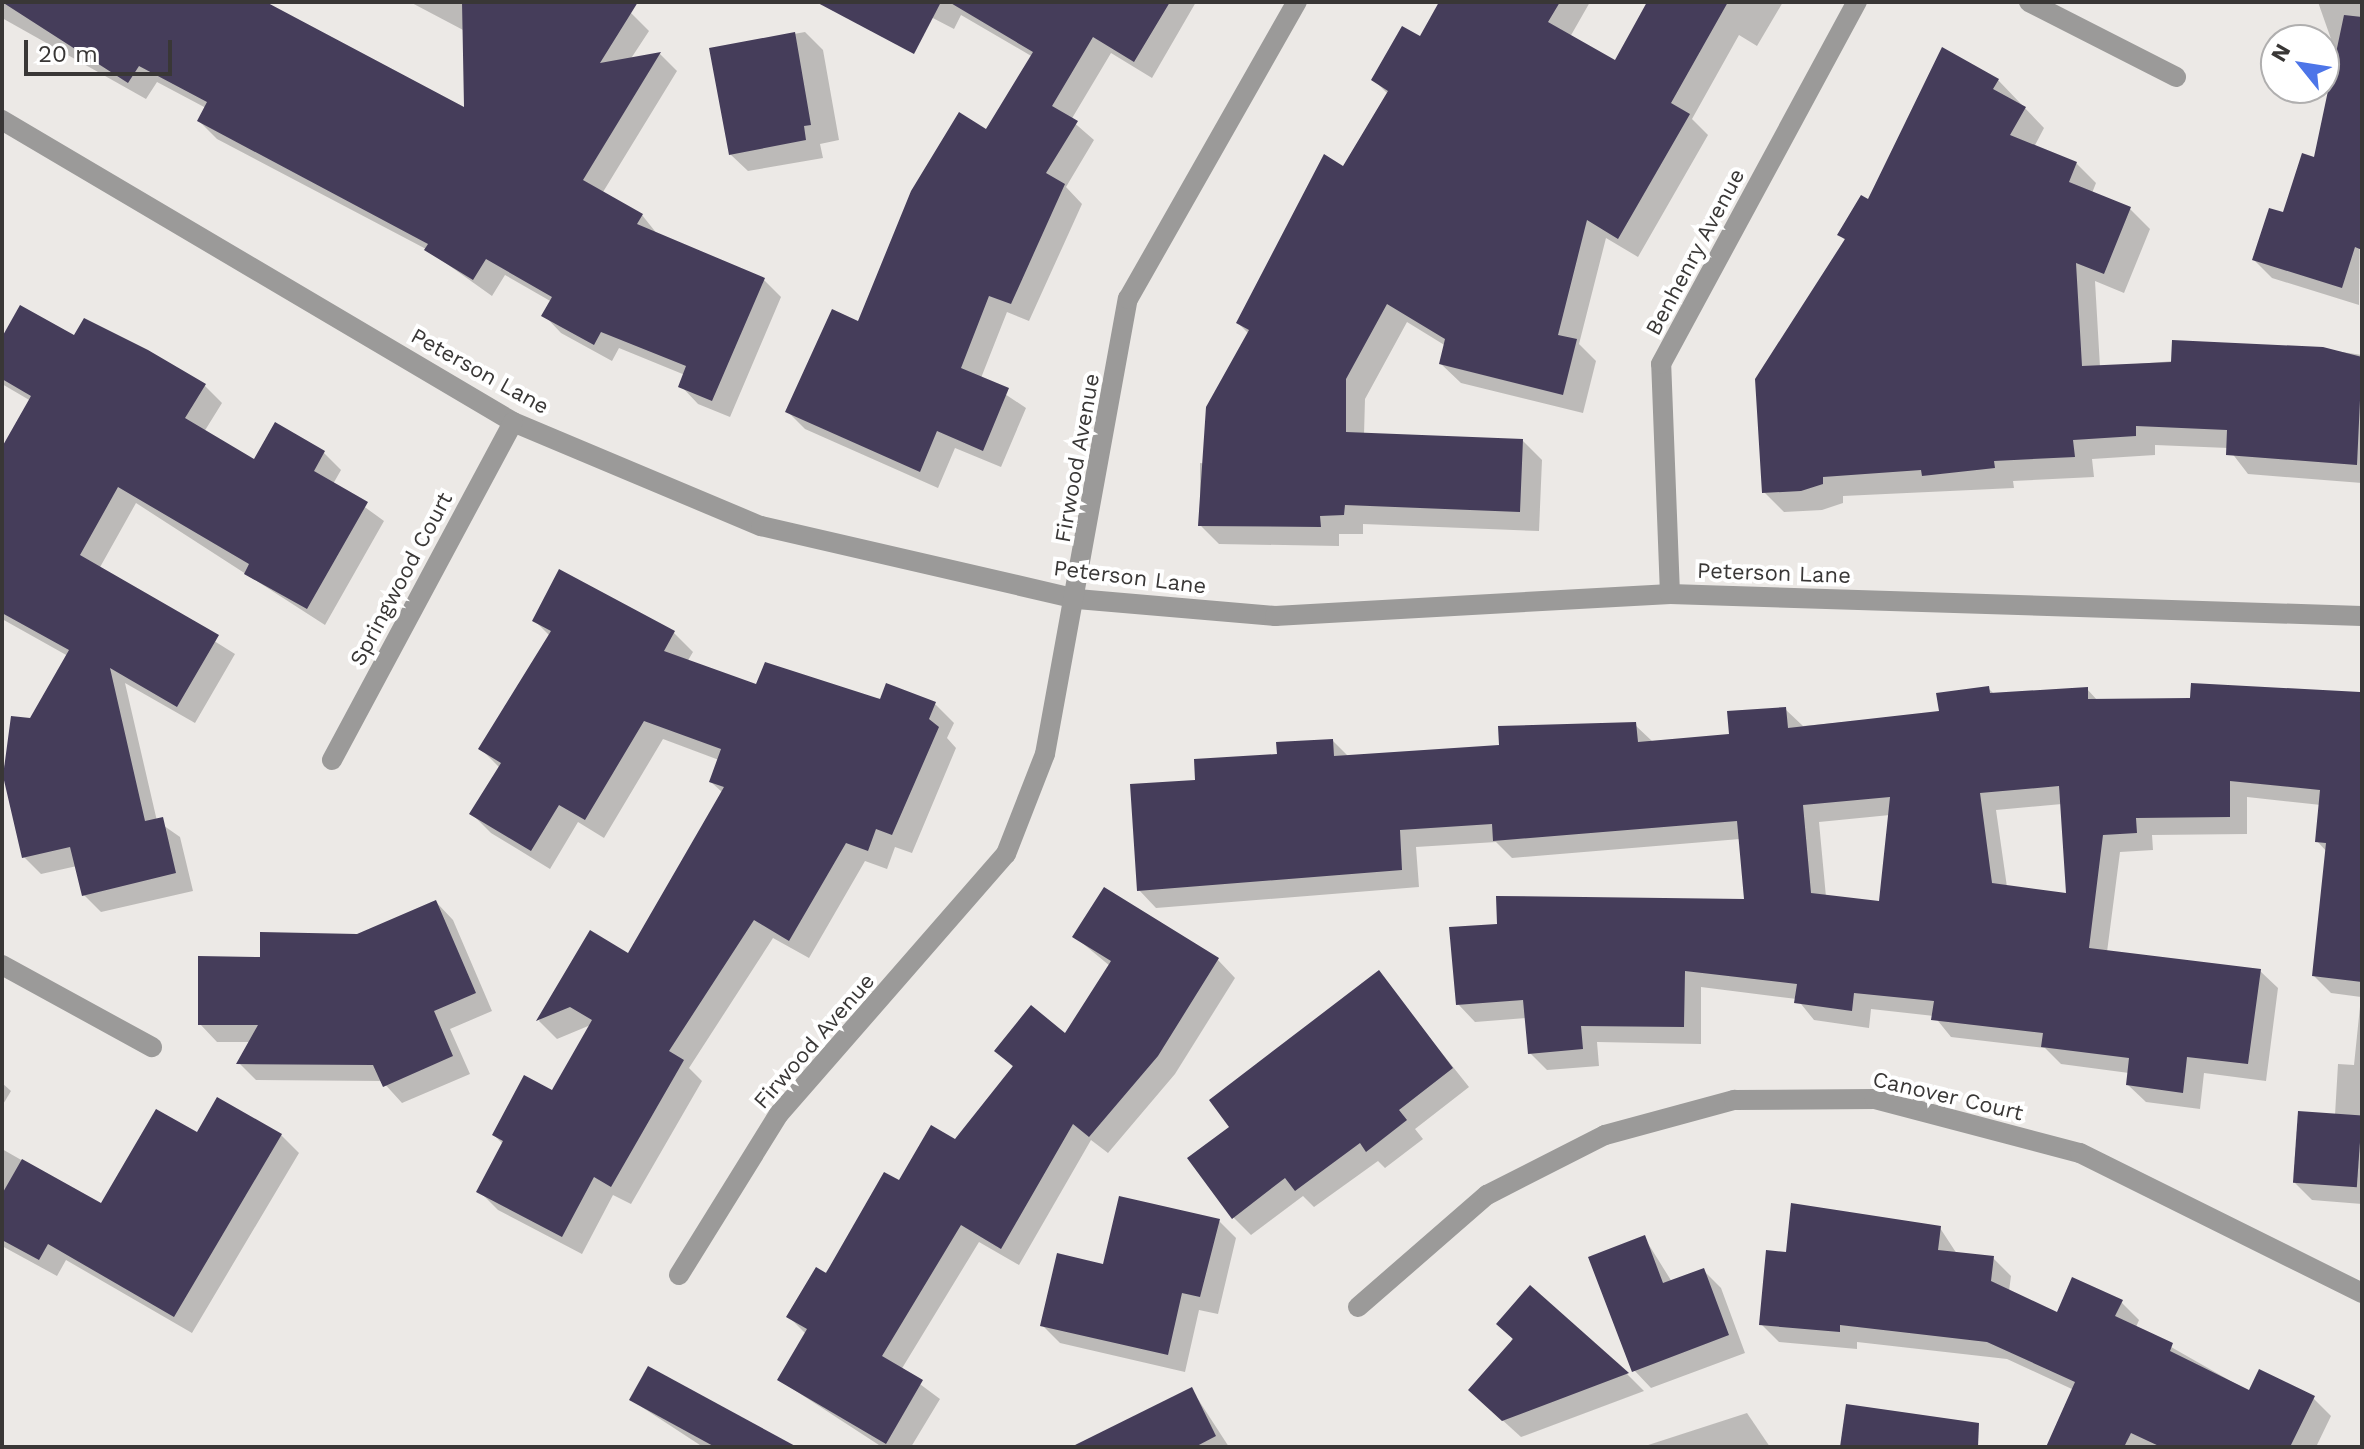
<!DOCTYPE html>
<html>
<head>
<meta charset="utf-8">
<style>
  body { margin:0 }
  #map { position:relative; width:2364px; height:1449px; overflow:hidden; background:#ece9e6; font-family:"Work Sans",sans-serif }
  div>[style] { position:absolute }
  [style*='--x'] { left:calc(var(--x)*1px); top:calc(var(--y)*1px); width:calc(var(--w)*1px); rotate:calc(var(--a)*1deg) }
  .shadow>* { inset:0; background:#0003 }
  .building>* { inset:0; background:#453d5a; transform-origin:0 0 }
  .minor>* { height:20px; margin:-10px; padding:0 10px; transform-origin:10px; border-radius:10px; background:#9b9a99 }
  span { translate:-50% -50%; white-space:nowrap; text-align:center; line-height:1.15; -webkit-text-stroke:8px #fff; paint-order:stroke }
  .street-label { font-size:22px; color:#393736 }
  .frame { position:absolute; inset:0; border:4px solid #393736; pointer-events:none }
  .north { position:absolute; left:2260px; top:24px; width:80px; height:80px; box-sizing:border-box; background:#fff; border:2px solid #b0afaf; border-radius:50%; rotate:300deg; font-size:22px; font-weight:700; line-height:32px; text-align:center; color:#393736 }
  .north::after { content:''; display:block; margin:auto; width:28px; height:36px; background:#4d75e8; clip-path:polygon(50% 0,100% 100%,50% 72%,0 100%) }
  .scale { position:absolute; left:24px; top:40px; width:148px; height:36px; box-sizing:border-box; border:4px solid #393736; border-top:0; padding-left:10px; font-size:24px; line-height:28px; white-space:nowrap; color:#393736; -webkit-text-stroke:6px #fff; paint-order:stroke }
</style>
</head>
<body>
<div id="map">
  <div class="shadow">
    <i style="clip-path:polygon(2px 2px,263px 2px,466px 110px,465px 31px,410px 2px,610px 2px,631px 13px,649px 31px,630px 60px,660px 54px,677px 71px,603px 192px,642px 215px,658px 235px,764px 280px,781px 297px,730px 417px,698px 404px,681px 386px,685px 375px,619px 348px,612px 361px,561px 333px,544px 315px,552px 302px,505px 275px,492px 296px,426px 249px,217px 139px,199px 121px,206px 108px,157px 82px,146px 99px,2px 18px)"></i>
    <i style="clip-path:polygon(902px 2px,1196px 2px,1152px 78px,1111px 53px,1071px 120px,1094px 140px,1066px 187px,1082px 204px,1029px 321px,1007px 312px,981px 378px,1026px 408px,1001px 467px,955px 448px,938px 488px,805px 429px,787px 411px,859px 324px,1033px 57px,961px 15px,954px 29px)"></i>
    <i style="clip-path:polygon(1441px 2px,1590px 2px,1570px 37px,1616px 62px,1650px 2px,1783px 2px,1757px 46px,1739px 35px,1692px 119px,1708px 135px,1638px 257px,1606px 238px,1579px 344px,1596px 361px,1583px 413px,1461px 383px,1441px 364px,1446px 346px,1407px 322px,1365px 399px,1364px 435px,1522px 440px,1542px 460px,1539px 531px,1363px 524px,1363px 534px,1339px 534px,1339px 546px,1219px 544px,1200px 525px,1200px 463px,1208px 464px,1249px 334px,1238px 323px,1325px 157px,1344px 169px,1388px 94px,1374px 80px,1420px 38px)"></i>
    <i style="clip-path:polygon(2318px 2px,2362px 2px,2359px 305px,2272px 278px,2254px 260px,2316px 160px,2337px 56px)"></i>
    <i style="clip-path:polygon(805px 32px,823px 50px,839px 140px,820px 144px,823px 158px,748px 171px,730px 154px,711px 49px)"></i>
    <i style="clip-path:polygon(1998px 80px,2044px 128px,2034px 147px,2076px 163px,2096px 183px,2092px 193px,2130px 209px,2150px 229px,2124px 293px,2095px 281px,2100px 367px,2322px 349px,2362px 355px,2362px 483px,2248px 474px,2228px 448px,2155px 445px,2155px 455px,2092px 459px,2094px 477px,2013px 481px,2014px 488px,1843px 496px,1843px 503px,1822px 510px,1784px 512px,1764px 492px,1846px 241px,1840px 235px)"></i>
    <i style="clip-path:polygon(75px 338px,205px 386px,222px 403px,204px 432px,255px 462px,324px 453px,341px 470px,333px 484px,384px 521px,325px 625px,136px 503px,99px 569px,235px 654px,195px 723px,125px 683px,157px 821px,180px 837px,193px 891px,101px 912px,84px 895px,77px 866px,41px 874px,24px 857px,3px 768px,68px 656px,2px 619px,2px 454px,31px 401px,2px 384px,2px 341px)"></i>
    <i style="clip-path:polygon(535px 621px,674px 633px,693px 652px,687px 662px,757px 687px,935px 704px,954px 723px,947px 738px,956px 748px,912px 853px,895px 847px,887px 869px,865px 861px,809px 958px,773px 938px,689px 1068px,702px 1081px,631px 1204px,613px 1195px,582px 1254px,498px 1210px,479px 1191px,503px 1144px,494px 1135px,553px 1092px,593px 1024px,557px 1039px,539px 1021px,591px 933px,629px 956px,723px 793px,711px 782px,719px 760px,663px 739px,604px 838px,578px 822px,550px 869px,491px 833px,472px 814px,500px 768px,481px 749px,550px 636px)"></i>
    <i style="clip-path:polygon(evenodd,1988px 688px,1995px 695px,2087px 689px,2098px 701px,2362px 697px,2362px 1204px,2312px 1200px,2294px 1182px,2335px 1115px,2338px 1064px,2354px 1065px,2361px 997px,2331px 993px,2314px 976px,2327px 852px,2317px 841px,2321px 805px,2247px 797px,2247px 834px,2152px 835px,2153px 850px,2120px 852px,2107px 952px,2260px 971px,2278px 988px,2266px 1081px,2204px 1073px,2200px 1109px,2146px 1102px,2128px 1085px,2129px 1073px,2061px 1064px,2045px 1048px,1951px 1037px,1934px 1016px,1871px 1009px,1869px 1028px,1814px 1020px,1797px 999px,1701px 987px,1701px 1044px,1597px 1042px,1599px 1066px,1547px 1070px,1530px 1053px,1527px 1018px,1475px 1022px,1458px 1004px,1746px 901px,1740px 839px,1512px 858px,1496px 842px,1416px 847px,1419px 887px,1156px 908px,1139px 890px,1197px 782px,1333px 741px,1349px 757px,1502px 747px,1635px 725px,1653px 742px,1731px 736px,1785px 709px,1803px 726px,1942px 713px,1988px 688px,2062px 804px,2068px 895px,2007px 887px,1996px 810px,2062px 804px,1988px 688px,1890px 815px,1880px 904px,1826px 897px,1819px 822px,1890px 815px)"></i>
    <i style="clip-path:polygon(436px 902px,453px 920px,492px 1011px,450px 1029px,470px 1074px,402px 1103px,382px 1081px,256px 1080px,239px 1063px,251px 1042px,217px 1042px,200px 1024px,262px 959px,357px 936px)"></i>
    <i style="clip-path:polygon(1075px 937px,1218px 960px,1235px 978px,1175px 1074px,1108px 1153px,1091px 1140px,1019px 1265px,979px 1242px,901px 1370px,940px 1399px,911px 1447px,882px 1447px,779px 1380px,806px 1334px,789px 1317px,899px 1183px,956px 1142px,1014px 1068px,997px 1051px,1065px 1036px,1110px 966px)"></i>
    <i style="clip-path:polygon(1378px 973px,1469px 1087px,1415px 1129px,1423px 1139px,1385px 1168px,1378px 1161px,1314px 1207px,1303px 1196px,1251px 1235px,1234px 1218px,1232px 1127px)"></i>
    <i style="clip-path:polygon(2px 1083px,11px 1091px,2px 1106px)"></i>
    <i style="clip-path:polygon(197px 1135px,281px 1135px,299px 1153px,192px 1333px,66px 1260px,57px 1276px,2px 1246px,2px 1149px,102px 1206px)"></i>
    <i style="clip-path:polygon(1219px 1221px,1236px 1238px,1218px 1314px,1199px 1310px,1185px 1372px,1060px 1343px,1042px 1325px,1105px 1267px)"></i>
    <i style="clip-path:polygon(1940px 1228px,1957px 1254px,1993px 1258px,2011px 1276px,2009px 1291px,2058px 1315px,2121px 1302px,2139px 1320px,2136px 1327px,2250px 1392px,2313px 1398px,2331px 1416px,2316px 1447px,2075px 1447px,2074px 1390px,2007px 1359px,1857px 1342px,1857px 1349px,1779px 1342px,1761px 1324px,1788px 1254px)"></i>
    <i style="clip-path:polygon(1644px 1237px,1672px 1282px,1703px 1270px,1721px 1288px,1745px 1353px,1651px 1388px,1634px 1370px)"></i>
    <i style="clip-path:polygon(1530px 1288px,1627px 1374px,1644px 1391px,1521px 1437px,1488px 1407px)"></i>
    <i style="clip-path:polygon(1192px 1390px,1229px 1447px,1076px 1447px)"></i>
    <i style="clip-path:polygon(631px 1400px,782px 1447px,703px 1447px)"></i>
    <i style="clip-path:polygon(1747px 1413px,1770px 1447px,1642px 1447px)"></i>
  </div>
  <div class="building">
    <i style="clip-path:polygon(2px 2px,266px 2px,464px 107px,462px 2px,638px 2px,600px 63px,661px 52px,583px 180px,643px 214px,637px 224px,765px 278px,712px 401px,678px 387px,686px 366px,601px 332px,594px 345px,541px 316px,552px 297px,486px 259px,473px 280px,424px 250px,428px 244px,197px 121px,207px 102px,139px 66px,128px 83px)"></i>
    <i style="clip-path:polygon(816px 2px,941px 2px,914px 54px)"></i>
    <i style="clip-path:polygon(949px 2px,1170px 2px,1134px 62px,1093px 37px,1052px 106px,1078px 121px,1046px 173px,1065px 184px,1011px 304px,989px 296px,961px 368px,1009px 388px,983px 451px,937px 431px,920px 472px,785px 412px,832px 309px,858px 321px,911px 191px,959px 112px,986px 129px,1033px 52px)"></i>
    <i style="clip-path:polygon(1439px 2px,1560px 2px,1548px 22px,1615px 60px,1647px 2px,1728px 2px,1671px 103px,1690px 114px,1618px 239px,1587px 220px,1558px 335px,1577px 339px,1563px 395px,1439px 364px,1445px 339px,1387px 304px,1346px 379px,1346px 432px,1523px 439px,1520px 512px,1345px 505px,1344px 515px,1320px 516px,1321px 527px,1198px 526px,1206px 407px,1249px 330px,1236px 323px,1324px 154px,1343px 166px,1388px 91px,1371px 80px,1402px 26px,1420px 36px)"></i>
    <i style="clip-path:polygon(2344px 15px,2362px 17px,2362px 250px,2355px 247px,2342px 288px,2252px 260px,2269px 208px,2283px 212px,2302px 153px,2314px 157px)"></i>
    <i style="clip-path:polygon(795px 32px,811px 125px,804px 126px,806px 140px,729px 155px,709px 48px)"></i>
    <i style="clip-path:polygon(1942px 47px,1999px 79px,1993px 89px,2026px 107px,2010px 135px,2077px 162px,2069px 182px,2131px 207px,2104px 274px,2076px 263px,2082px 366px,2171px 362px,2172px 340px,2323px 347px,2362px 357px,2357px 465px,2226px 455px,2227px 430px,2136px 426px,2136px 436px,2073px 440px,2075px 457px,1994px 461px,1995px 468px,1922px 476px,1921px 470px,1823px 477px,1823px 484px,1801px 491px,1762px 493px,1755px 379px,1845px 239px,1837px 235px,1861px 195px,1868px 199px)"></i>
    <i style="clip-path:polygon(20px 305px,74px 335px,84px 318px,148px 350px,206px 384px,185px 418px,254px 459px,275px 422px,325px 451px,314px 471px,368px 502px,307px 609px,244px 574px,249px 564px,118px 487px,80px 555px,219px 635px,177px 707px,110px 668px,145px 821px,163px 817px,176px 873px,82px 896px,70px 847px,22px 858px,3px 776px,11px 716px,30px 718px,69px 650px,2px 613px,2px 447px,31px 396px,2px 379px,2px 337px)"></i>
    <i style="clip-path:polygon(559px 569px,675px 631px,664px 651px,756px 684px,765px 662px,880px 699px,886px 683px,936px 702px,929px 719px,939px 727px,892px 835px,876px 829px,868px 851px,846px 843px,789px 941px,754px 920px,669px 1051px,684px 1060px,611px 1187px,594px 1177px,562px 1237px,476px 1192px,503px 1141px,492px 1135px,524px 1075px,552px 1090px,592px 1020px,570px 1007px,536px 1021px,590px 930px,628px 953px,724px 787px,709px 782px,721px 749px,644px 721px,585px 820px,559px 805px,531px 851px,469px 814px,501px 763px,478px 749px,551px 631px,532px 621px)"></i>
    <i style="clip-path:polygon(evenodd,2191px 683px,2360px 692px,2362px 982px,2312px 976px,2326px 843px,2315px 842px,2320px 790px,2230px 781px,2230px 817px,2136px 818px,2137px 833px,2103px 835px,2089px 948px,2261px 969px,2248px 1064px,2187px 1057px,2183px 1093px,2126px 1085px,2129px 1058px,2041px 1047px,2043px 1033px,1931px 1020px,1934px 1001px,1854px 993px,1852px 1011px,1794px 1003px,1797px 984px,1685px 971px,1684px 1027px,1581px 1026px,1583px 1049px,1528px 1054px,1523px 1000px,1456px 1005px,1449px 927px,1497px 924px,1496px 896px,1744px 899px,1737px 821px,1493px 841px,1492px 824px,1400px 830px,1402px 870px,1137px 891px,1130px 784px,1195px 780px,1194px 759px,1277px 754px,1276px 742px,1333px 739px,1334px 756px,1499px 745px,1498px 726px,1636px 722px,1638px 742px,1729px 734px,1727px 711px,1786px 707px,1788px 728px,1939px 711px,1936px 693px,1989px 686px,1990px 693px,2088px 687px,2088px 699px,2190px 698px,2191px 683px,2059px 786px,2066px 893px,1992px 883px,1980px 793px,2059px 786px,2191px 683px,1890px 797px,1879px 901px,1811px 893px,1803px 805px,1890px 797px)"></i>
    <i style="clip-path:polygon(1104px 887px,1219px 958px,1158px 1056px,1089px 1137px,1073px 1124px,1001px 1249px,961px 1225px,882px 1356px,923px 1380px,886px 1444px,777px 1380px,807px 1329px,786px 1317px,816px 1267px,826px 1273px,884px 1172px,899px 1180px,931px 1125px,955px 1139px,1013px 1066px,994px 1051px,1031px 1005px,1065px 1033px,1111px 961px,1072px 937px)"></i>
    <i style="clip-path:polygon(436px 900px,476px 993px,434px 1011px,453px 1056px,383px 1087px,373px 1065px,236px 1064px,258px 1025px,198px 1025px,198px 956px,260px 957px,260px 932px,357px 934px)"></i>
    <i style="clip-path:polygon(1379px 970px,1453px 1068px,1399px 1110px,1407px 1120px,1366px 1152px,1360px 1143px,1295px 1191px,1285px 1178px,1232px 1219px,1187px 1158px,1229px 1127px,1209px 1100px)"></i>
    <i style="clip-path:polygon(217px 1097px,282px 1134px,174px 1317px,48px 1244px,39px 1260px,2px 1240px,2px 1194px,22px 1159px,101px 1203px,156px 1109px,197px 1132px)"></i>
    <i style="left:2298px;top:1111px;width:64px;height:72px;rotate:4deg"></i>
    <i style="clip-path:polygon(1119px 1196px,1220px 1219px,1200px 1297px,1182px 1293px,1168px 1355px,1040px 1326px,1057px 1253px,1103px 1264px)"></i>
    <i style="clip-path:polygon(1791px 1203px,1941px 1226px,1938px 1250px,1994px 1256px,1991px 1281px,2057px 1312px,2072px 1277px,2123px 1300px,2115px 1316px,2173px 1343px,2170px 1351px,2249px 1390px,2259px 1369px,2315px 1396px,2290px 1447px,2161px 1447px,2131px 1433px,2124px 1447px,2046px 1447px,2075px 1382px,1987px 1342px,1840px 1325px,1840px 1332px,1759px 1325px,1766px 1250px,1786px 1252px)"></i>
    <i style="clip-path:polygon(1645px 1235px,1663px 1283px,1704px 1268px,1729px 1335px,1632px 1372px,1588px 1257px)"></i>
    <i style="clip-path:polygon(1530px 1285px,1629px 1373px,1502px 1421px,1468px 1390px,1513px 1339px,1496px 1324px)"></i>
    <i style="clip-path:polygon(648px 1366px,797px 1447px,715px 1447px,629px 1400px)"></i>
    <i style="clip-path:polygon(1192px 1387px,1216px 1436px,1195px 1447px,1071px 1447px)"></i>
    <i style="clip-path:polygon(1846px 1404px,1979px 1423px,1978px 1447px,1840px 1447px)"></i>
  </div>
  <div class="minor">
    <i style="--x:2029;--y:2;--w:165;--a:27"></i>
    <i style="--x:2;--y:120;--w:594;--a:30.58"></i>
    <i style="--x:513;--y:422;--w:269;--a:22.8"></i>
    <i style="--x:761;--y:526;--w:324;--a:13"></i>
    <i style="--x:1077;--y:599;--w:199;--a:4.9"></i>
    <i style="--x:1275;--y:616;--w:396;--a:-3.2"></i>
    <i style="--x:1670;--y:594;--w:692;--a:1.82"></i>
    <i style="--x:1670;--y:594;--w:230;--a:-92.2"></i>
    <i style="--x:1661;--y:364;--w:412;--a:-61.6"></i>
    <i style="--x:332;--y:760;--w:383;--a:-61.8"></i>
    <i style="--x:2;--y:965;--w:171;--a:28.7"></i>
    <i style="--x:679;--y:1275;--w:190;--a:-58.2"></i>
    <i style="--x:779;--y:1114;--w:345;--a:-48.9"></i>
    <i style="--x:1006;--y:854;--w:107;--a:-68.7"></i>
    <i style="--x:1045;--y:754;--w:463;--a:-79.7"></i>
    <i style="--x:1128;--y:299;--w:342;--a:-60.4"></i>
    <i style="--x:1358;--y:1307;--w:171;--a:-41"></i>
    <i style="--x:1487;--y:1195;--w:132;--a:-27"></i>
    <i style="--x:1605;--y:1135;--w:134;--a:-15.2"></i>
    <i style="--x:1734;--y:1100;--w:141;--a:-0.4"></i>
    <i style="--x:1875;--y:1099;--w:212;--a:14.8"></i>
    <i style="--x:2080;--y:1153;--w:315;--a:26.4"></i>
  </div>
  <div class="street-label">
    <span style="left:1695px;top:252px;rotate:-62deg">Benhenry Avenue</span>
    <span style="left:480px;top:371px;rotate:29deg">Peterson Lane</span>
    <span style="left:1077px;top:458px;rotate:-80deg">Firwood Avenue</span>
    <span style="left:1774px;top:573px;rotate:2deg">Peterson Lane</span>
    <span style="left:1130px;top:577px;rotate:7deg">Peterson Lane</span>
    <span style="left:401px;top:579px;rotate:-62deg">Springwood Court</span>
    <span style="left:814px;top:1041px;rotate:-49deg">Firwood Avenue</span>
    <span style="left:1948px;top:1096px;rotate:13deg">Canover Court</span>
  </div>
  <div class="frame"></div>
  <div class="north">N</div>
  <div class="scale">20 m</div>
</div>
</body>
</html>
